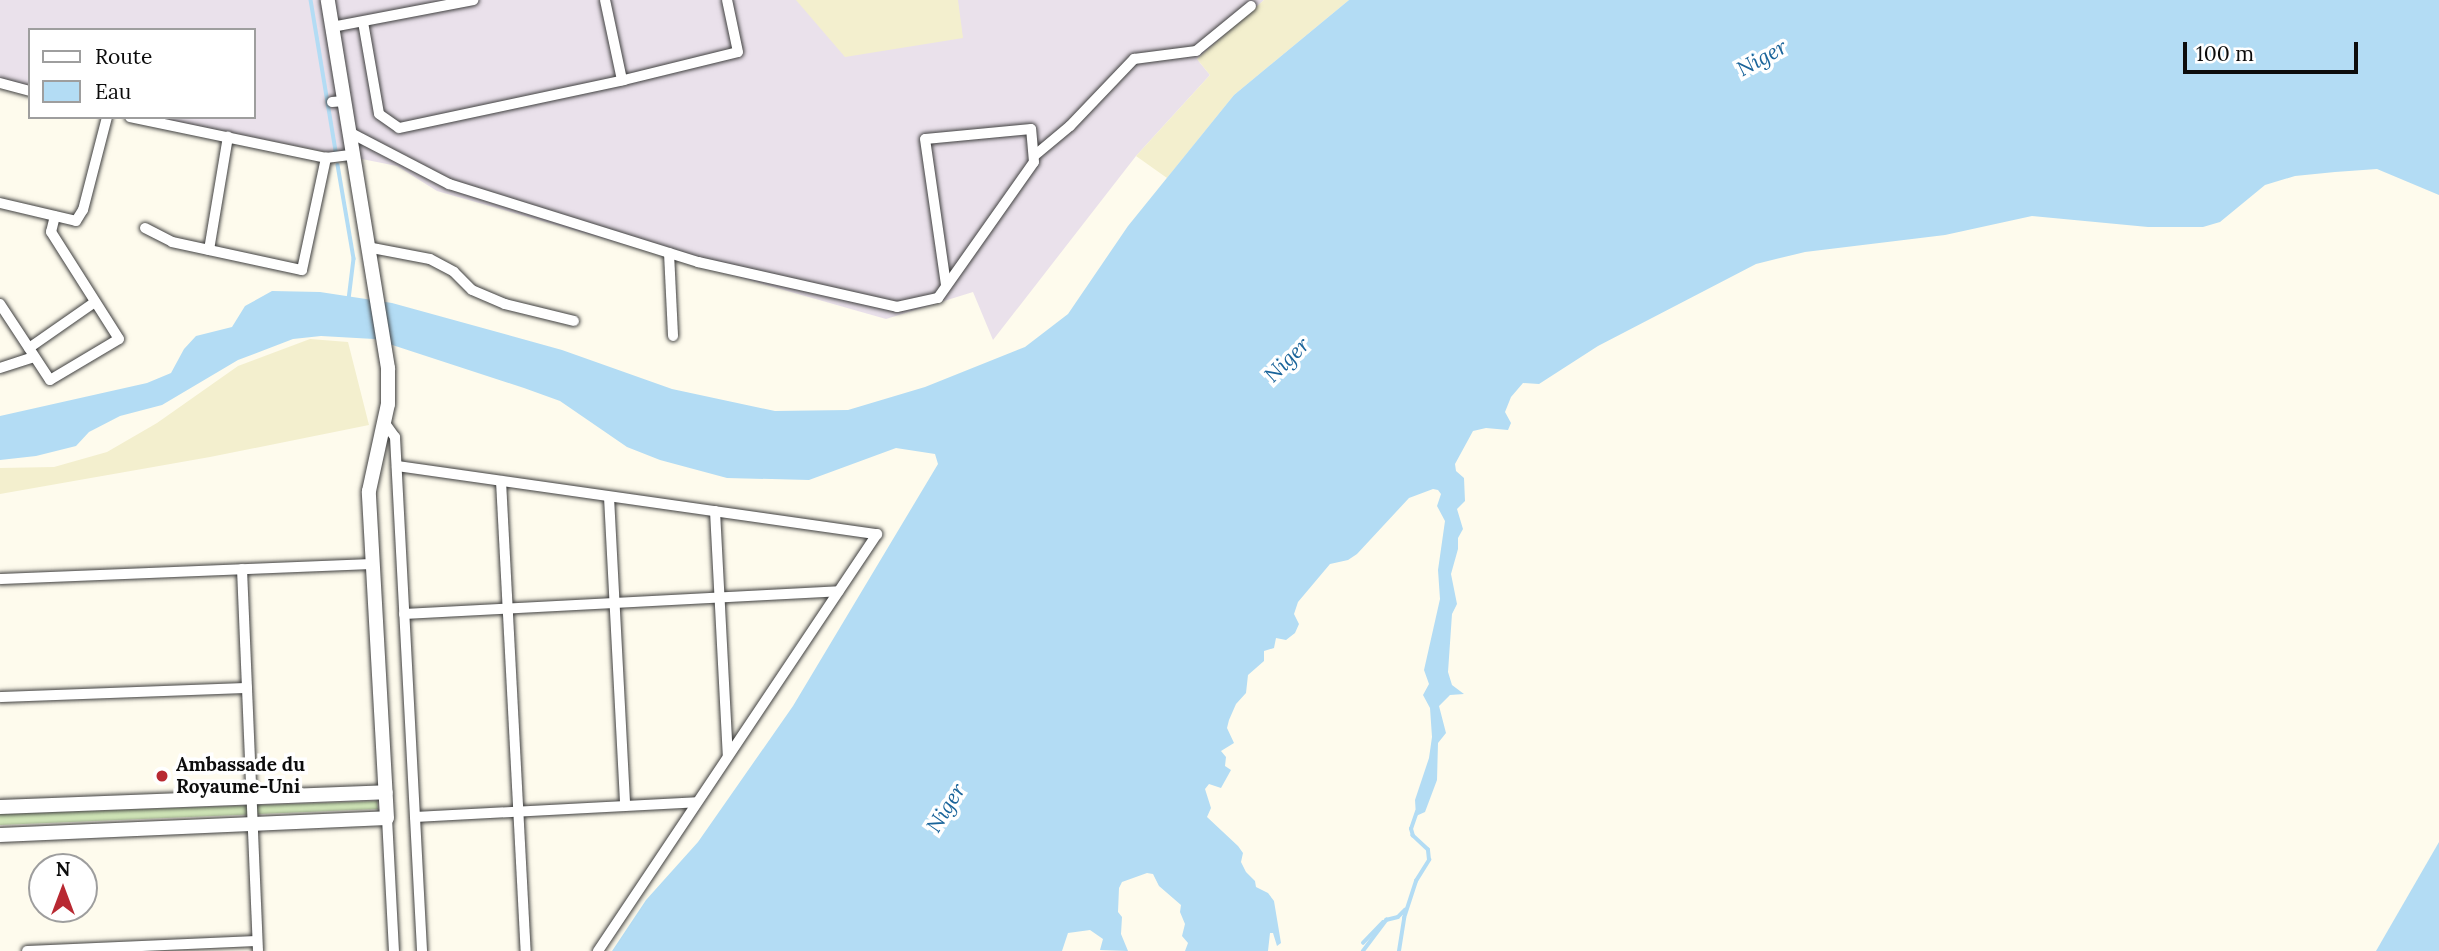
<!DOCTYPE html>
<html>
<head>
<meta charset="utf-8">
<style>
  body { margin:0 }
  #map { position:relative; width:2439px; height:951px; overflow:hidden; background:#fefbed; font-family:Lora,serif }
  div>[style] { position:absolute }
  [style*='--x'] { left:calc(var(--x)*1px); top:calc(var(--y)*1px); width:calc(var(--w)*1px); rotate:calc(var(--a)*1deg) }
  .industrial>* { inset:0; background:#eae1eb }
  .farmland>* { inset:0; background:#f3efce }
  .green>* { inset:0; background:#d1e7b8 }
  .water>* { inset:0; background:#b3dcf4 }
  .stream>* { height:3.5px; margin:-1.75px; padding:0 1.75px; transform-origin:1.75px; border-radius:1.75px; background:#b3dcf4 }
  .roads { filter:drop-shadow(0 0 2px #3f3f3f) drop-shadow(0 0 2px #3f3f3f) }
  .minor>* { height:10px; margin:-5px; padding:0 5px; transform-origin:5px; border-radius:5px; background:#fff }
  .tertiary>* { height:14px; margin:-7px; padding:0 7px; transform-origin:7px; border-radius:7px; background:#fff }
  .dots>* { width:19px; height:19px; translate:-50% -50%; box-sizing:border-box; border:4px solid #fff; border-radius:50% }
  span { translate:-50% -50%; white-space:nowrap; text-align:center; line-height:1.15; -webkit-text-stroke:7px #fff; paint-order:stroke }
  .poi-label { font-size:19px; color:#0c0c0c; font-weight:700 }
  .left { translate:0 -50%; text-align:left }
  .water-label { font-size:21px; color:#1a649a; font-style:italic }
  .legend { position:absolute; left:28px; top:28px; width:228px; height:91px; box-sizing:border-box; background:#fff; border:2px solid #9e9e9e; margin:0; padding:9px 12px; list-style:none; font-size:21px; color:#0c0c0c }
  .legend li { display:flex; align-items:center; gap:14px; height:35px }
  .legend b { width:35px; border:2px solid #9e9e9e }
  .north { position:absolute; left:28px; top:853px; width:70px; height:70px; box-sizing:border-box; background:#fff; border:2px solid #9e9e9e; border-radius:50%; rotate:0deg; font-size:19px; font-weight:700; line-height:28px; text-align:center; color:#0c0c0c }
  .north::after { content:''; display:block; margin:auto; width:24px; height:32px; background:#b82932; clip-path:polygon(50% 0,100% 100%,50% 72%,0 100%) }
  .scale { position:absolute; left:2183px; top:42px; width:175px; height:32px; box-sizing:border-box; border:4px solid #0c0c0c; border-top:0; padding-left:9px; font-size:21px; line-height:24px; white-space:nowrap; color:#0c0c0c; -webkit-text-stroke:5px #fff; paint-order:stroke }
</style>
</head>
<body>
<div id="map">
  <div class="industrial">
    <i style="clip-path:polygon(0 0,1264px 0,1197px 59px,1210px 75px,1136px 156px,993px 340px,973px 292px,886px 319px,437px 191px,397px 166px,152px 117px,254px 117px,254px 30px,30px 30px,30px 93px,0 87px)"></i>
  </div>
  <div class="farmland">
    <i style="clip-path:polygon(796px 0,958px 0,963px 38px,845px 57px)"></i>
    <i style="clip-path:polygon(1264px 0,1349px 0,1234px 95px,1167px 178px,1136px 156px,1210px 75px,1197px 59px)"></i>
    <i style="clip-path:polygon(310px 339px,348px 342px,369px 425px,210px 457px,0 494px,0 468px,54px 467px,107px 452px,157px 423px,238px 366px)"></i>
  </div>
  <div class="green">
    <i style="clip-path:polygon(377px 801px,378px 809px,0 825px,0 814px)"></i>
  </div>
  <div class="water">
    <i style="clip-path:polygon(1349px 0,2439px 0,2439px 195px,2377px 169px,2335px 172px,2295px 176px,2265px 185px,2220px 222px,2203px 227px,2148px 227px,2032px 216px,1945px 235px,1805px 252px,1756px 264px,1598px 346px,1539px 384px,1523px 383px,1511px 397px,1505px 412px,1511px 423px,1508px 430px,1486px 428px,1473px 431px,1455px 464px,1456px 471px,1464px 478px,1465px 501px,1457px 509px,1463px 529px,1458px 538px,1458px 549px,1451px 574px,1457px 604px,1452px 614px,1448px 672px,1452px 685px,1464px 694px,1450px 695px,1439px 706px,1446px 733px,1438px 743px,1437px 780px,1425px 812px,1416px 816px,1415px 800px,1429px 758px,1432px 737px,1430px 708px,1423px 695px,1429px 684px,1424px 670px,1440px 599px,1438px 570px,1445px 521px,1437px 506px,1441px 494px,1438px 490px,1433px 489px,1409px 498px,1357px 554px,1348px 560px,1330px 564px,1298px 602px,1294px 614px,1299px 624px,1295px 633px,1286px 640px,1276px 638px,1274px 648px,1264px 651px,1264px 661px,1248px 675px,1246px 693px,1236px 704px,1229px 720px,1227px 728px,1234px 743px,1221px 751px,1226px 757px,1225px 766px,1231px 770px,1221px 788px,1209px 784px,1205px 789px,1211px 808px,1207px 817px,1238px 846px,1243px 853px,1241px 862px,1246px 872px,1255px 881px,1256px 887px,1268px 893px,1274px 901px,1281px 943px,1277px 946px,1273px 933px,1270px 933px,1268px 951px,1185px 951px,1188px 943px,1182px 936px,1185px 924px,1180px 912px,1181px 905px,1159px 886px,1153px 874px,1147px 873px,1122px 882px,1119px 888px,1118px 912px,1122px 917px,1121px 934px,1128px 951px,1100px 950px,1103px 939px,1090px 930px,1068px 933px,1062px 951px,612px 951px,646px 900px,698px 842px,793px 706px,938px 464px,935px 454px,896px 448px,809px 480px,727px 478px,660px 460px,627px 447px,560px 401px,524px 388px,374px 339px,321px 336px,293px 339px,238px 360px,162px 405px,120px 416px,89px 432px,76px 446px,36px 456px,0 460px,0 416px,147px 383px,171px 373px,184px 349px,196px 336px,232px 327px,245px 306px,272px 291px,320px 292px,392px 303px,562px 350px,672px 389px,775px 411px,848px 410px,925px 387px,1025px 347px,1068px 314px,1128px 226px,1234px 95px)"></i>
    <i style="clip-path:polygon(2439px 842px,2439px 951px,2376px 951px)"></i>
  </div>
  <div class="stream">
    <i style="--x:311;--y:0;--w:153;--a:80.6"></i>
    <i style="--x:338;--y:165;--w:95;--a:80.3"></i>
    <i style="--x:354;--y:259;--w:38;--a:97"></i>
    <i style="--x:1363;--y:943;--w:29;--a:-46"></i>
    <i style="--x:1363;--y:951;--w:39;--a:-53"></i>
    <i style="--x:1386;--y:920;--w:12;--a:-14"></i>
    <i style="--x:1398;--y:917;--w:10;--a:-45"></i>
    <i style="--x:1399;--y:951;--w:33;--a:-81"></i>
    <i style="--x:1404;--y:918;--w:39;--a:-72"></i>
    <i style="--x:1416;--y:881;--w:25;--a:-58"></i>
    <i style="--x:1429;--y:860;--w:10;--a:-96"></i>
    <i style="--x:1428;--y:850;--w:21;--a:-137"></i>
    <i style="--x:1413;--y:836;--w:7;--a:-106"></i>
    <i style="--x:1411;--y:829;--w:18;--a:-71"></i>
  </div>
  <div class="roads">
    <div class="minor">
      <i style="--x:605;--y:0;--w:82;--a:78"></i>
      <i style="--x:363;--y:22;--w:93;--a:80.1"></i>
      <i style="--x:379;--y:114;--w:24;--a:35"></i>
      <i style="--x:399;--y:128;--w:230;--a:-12"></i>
      <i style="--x:624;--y:80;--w:117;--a:-13.8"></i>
      <i style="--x:738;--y:52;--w:53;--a:-101.9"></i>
      <i style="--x:332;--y:27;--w:144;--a:-10.8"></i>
      <i style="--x:0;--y:83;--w:31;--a:15"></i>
      <i style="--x:332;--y:102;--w:12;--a:-5"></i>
      <i style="--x:130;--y:117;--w:200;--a:11.8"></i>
      <i style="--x:326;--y:158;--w:26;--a:-7"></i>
      <i style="--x:349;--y:132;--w:113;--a:27.5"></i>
      <i style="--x:449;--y:184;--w:261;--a:17.4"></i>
      <i style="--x:698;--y:262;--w:204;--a:12.7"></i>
      <i style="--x:897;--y:307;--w:42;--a:-12.4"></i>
      <i style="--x:938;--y:298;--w:166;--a:-54.8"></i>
      <i style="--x:1034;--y:162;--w:33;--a:-95"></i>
      <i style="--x:1031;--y:129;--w:106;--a:174.6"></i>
      <i style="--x:925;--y:139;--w:147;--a:81.8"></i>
      <i style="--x:1034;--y:156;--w:47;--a:-39.8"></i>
      <i style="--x:1070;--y:126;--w:93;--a:-46.3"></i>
      <i style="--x:1134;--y:59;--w:63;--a:-7.4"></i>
      <i style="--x:1196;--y:51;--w:71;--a:-39.3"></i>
      <i style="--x:0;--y:203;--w:78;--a:13.3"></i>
      <i style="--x:76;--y:221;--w:13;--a:-58"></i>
      <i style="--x:83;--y:210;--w:96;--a:-75.5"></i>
      <i style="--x:145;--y:228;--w:30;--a:27"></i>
      <i style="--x:172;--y:242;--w:133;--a:12.2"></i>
      <i style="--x:302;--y:270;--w:115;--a:-77.9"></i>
      <i style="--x:367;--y:247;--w:64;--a:10.8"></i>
      <i style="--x:430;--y:259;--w:27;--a:28"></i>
      <i style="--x:454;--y:272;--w:25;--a:45"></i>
      <i style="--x:472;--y:290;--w:36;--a:23"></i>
      <i style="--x:505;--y:304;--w:71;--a:13.8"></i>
      <i style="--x:209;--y:250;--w:115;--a:-80.5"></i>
      <i style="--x:669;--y:253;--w:83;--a:87.2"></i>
      <i style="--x:0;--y:304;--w:91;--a:56.7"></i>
      <i style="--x:50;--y:380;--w:80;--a:-30.7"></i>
      <i style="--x:119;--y:339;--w:127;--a:-122.4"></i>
      <i style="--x:51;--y:232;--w:16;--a:-76"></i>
      <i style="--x:29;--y:348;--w:80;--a:-34.9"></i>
      <i style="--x:0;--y:368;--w:36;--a:-18"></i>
      <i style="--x:384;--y:422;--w:19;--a:54"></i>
      <i style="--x:395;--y:437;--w:515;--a:86.99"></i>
      <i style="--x:397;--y:466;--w:485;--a:8.1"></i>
      <i style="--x:877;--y:534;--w:502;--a:123.79"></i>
      <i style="--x:501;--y:481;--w:471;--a:87"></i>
      <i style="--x:609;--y:497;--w:309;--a:87"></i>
      <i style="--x:715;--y:511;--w:245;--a:87"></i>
      <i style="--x:242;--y:569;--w:382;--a:87.6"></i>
      <i style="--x:0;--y:579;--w:373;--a:-2.3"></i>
      <i style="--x:404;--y:614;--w:435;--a:-3"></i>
      <i style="--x:0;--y:697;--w:247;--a:-2.1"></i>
      <i style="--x:415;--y:817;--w:282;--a:-3"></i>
      <i style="--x:387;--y:818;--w:133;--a:87"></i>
      <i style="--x:27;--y:951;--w:230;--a:-2.5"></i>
    </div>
    <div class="tertiary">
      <i style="--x:0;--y:807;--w:386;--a:-2.2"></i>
      <i style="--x:0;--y:835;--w:387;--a:-2.5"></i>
      <i style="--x:387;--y:818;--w:327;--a:-93.2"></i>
      <i style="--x:369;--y:491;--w:89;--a:-77.7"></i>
      <i style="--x:388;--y:404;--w:36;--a:-90"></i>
      <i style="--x:388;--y:368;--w:373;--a:-99.3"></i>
    </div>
  </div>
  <div class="dots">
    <i style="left:162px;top:776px;background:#b82932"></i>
  </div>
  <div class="poi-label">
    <span class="left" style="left:176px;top:776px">Ambassade du<br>Royaume-Uni</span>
  </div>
  <div class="water-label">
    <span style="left:1762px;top:58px;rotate:-29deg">Niger</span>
    <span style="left:1287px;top:360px;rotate:-45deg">Niger</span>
    <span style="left:946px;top:808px;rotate:-58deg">Niger</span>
  </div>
  <ul class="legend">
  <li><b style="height:9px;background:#fff"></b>Route</li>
  <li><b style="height:19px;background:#b3dcf4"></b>Eau</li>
  </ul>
  <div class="north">N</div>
  <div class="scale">100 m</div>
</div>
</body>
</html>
